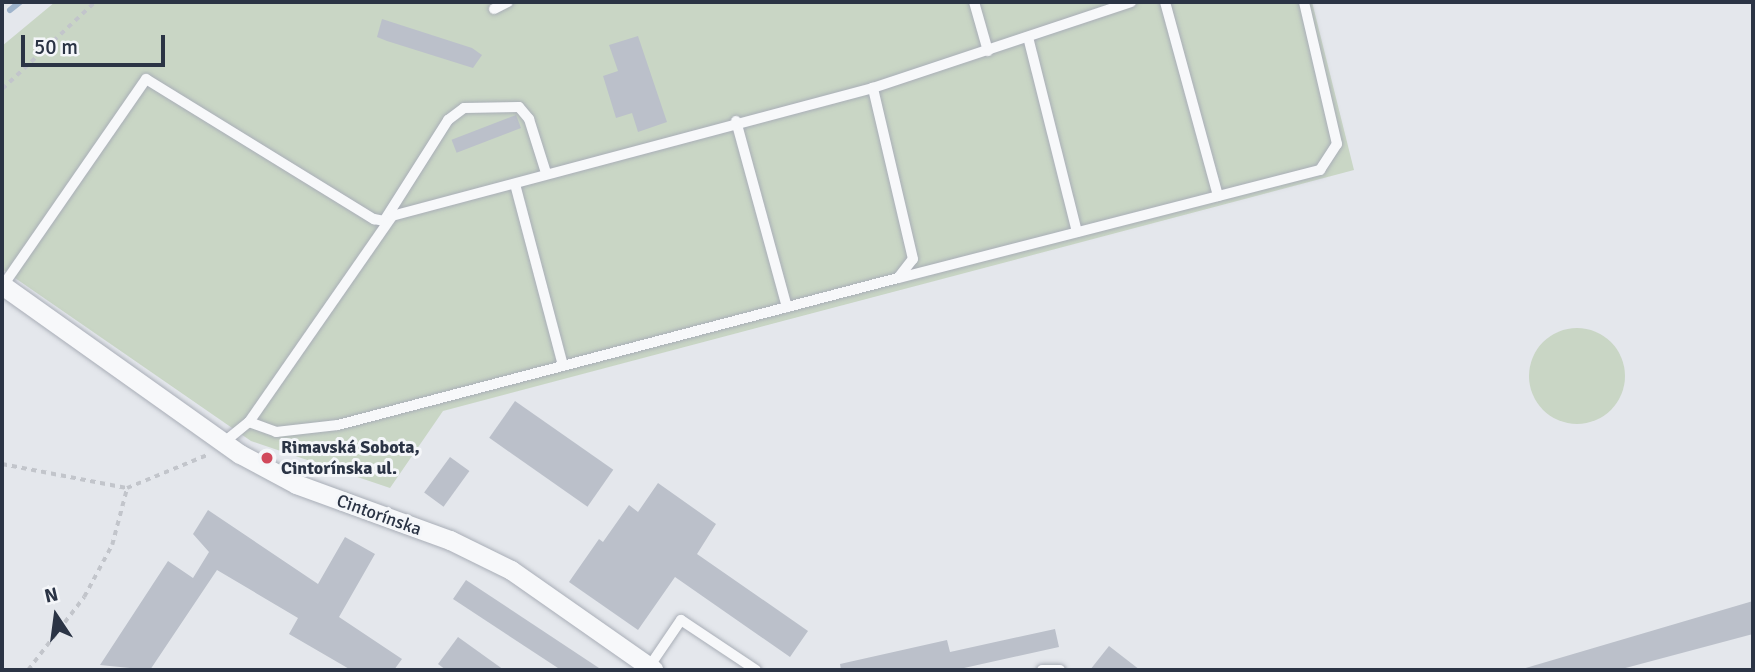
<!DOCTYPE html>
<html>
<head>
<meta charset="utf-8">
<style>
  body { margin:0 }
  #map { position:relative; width:1755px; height:672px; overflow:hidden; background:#e4e7ec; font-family:Signika,sans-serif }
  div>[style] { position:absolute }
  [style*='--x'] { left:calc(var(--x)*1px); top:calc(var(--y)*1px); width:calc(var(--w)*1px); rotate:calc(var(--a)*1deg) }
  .green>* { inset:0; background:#c9d6c5 }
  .round { border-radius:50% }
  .stream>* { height:6px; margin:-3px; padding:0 3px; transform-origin:3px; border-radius:3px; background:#9fb4cc }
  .building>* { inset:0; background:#bbc0ca; transform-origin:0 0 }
  .path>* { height:3.5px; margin-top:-1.75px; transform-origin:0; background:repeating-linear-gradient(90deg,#c2c5cb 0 5px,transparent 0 10px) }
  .roads { filter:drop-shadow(0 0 2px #a9aeb7) drop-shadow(0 0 2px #a9aeb7) }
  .service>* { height:10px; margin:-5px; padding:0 5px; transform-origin:5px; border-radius:5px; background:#f7f8fa }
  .minor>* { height:19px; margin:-9.5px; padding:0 9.5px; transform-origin:9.5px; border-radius:9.5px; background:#f7f8fa }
  .dots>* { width:19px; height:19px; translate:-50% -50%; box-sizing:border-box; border:4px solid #f4f6f9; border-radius:50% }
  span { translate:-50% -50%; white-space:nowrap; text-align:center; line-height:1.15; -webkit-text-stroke:6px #f4f6f9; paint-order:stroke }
  .poi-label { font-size:18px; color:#2b3445; font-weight:700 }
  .left { translate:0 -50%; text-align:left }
  .street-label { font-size:18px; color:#2b3445 }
  .frame { position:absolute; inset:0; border:4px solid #2b3445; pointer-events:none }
  .north { position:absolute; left:21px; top:581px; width:70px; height:70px; -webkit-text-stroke:5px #f4f6f9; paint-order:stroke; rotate:347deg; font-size:19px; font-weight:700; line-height:28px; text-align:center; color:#2b3445 }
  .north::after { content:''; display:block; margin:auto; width:24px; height:32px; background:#2b3445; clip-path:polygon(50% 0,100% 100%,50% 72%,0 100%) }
  .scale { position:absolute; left:21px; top:35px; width:144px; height:32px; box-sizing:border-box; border:4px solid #2b3445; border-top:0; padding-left:9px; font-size:21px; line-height:24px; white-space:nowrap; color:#2b3445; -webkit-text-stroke:5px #f4f6f9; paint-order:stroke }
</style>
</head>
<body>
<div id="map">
  <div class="green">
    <i style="clip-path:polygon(55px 2px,1312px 2px,1354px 170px,443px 411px,390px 488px,251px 441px,2px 269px,2px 46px)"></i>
    <i class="round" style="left:1529px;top:328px;width:96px;height:96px"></i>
  </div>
  <div class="stream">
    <i style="--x:10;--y:10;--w:13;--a:-39"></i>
  </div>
  <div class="building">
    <i style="clip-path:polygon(382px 19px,472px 48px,482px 55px,473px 68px,387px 41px,377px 37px)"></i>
    <i style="clip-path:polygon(638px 36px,667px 122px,638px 132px,632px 113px,616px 118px,603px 76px,618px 71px,609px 45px)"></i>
    <i style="left:516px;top:115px;width:14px;height:69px;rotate:69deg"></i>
    <i style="left:515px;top:401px;width:120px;height:45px;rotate:35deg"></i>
    <i style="left:450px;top:457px;width:24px;height:44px;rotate:36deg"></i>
    <i style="clip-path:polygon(658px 483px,716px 524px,697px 554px,808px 631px,790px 657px,675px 577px,638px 630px,569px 582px,599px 539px,603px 542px,629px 505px,638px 512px)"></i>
    <i style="clip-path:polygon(208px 510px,318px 584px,345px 537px,375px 554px,339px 617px,402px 659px,394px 670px,351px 670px,289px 634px,298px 618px,217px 570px,150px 670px,100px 665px,168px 561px,193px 578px,209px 552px,193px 534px)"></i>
    <i style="clip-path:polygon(466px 580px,602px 670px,561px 670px,453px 599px)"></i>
    <i style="clip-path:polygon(1753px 601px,1753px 634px,1618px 670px,1519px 670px)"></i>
    <i style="clip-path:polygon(1055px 629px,1059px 647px,955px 670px,841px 670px,840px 664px,947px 640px,950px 652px)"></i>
    <i style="clip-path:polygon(458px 637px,504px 670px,446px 670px,438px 664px)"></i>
    <i style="clip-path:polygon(1109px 646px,1140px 670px,1090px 670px)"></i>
  </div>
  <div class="path">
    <i style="--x:2;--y:89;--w:127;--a:-43.1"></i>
    <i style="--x:2;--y:464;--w:127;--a:10.9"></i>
    <i style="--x:127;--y:488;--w:87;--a:-22.4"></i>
    <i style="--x:28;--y:670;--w:92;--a:-52.5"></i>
    <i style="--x:84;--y:597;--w:59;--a:-61.7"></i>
    <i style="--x:112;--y:545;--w:59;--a:-75.3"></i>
  </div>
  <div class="roads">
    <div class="service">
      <i style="--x:974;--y:2;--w:51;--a:74.1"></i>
      <i style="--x:1165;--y:2;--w:201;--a:74.7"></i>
      <i style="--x:494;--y:9;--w:16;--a:-27"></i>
      <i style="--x:1028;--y:37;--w:201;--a:75.9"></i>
      <i style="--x:736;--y:121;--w:193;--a:74.7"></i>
      <i style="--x:515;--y:184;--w:188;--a:75.2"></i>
      <i style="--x:899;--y:278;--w:435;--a:-14.4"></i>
      <i style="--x:1320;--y:170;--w:31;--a:-57"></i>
      <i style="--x:1337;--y:144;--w:146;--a:-103.1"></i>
      <i style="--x:2;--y:287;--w:253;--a:-55.3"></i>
      <i style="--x:146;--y:79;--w:268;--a:31.6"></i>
      <i style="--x:374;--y:219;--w:10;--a:11"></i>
      <i style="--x:384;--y:221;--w:120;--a:-57.6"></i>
      <i style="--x:448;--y:120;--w:20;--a:-37"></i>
      <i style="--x:464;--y:108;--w:55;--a:-1"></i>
      <i style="--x:519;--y:107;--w:16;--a:50"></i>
      <i style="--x:529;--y:119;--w:57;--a:72.5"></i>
      <i style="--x:249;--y:422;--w:29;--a:20"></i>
      <i style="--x:276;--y:432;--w:62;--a:-6.4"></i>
      <i style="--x:338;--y:425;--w:579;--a:-14.71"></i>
      <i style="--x:898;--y:278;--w:24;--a:-52"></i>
      <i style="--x:913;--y:259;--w:176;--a:-103.2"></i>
      <i style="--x:223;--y:443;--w:33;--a:-39"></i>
      <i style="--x:249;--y:422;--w:251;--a:-55.2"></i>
      <i style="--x:392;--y:216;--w:498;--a:-14.9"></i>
      <i style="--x:873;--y:88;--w:272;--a:-18.4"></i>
      <i style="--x:649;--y:667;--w:57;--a:-55.8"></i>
      <i style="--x:681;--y:620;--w:90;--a:33.7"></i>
      <i style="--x:1042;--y:670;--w:18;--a:0"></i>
    </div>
    <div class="minor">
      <i style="--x:2;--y:285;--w:292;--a:35.4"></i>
      <i style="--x:240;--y:454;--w:64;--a:28.2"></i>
      <i style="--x:296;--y:484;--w:164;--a:20"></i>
      <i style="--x:450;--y:540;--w:68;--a:26.2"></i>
      <i style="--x:511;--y:570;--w:174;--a:35"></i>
    </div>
  </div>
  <div class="dots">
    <i style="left:267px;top:458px;background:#d1495b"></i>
  </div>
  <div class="poi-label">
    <span class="left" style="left:281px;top:458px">Rimavská Sobota,<br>Cintorínska ul.</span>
  </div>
  <div class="street-label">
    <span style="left:379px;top:515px;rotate:20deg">Cintorínska</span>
  </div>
  <div class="frame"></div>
  <div class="north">N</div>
  <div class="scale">50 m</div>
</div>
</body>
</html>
